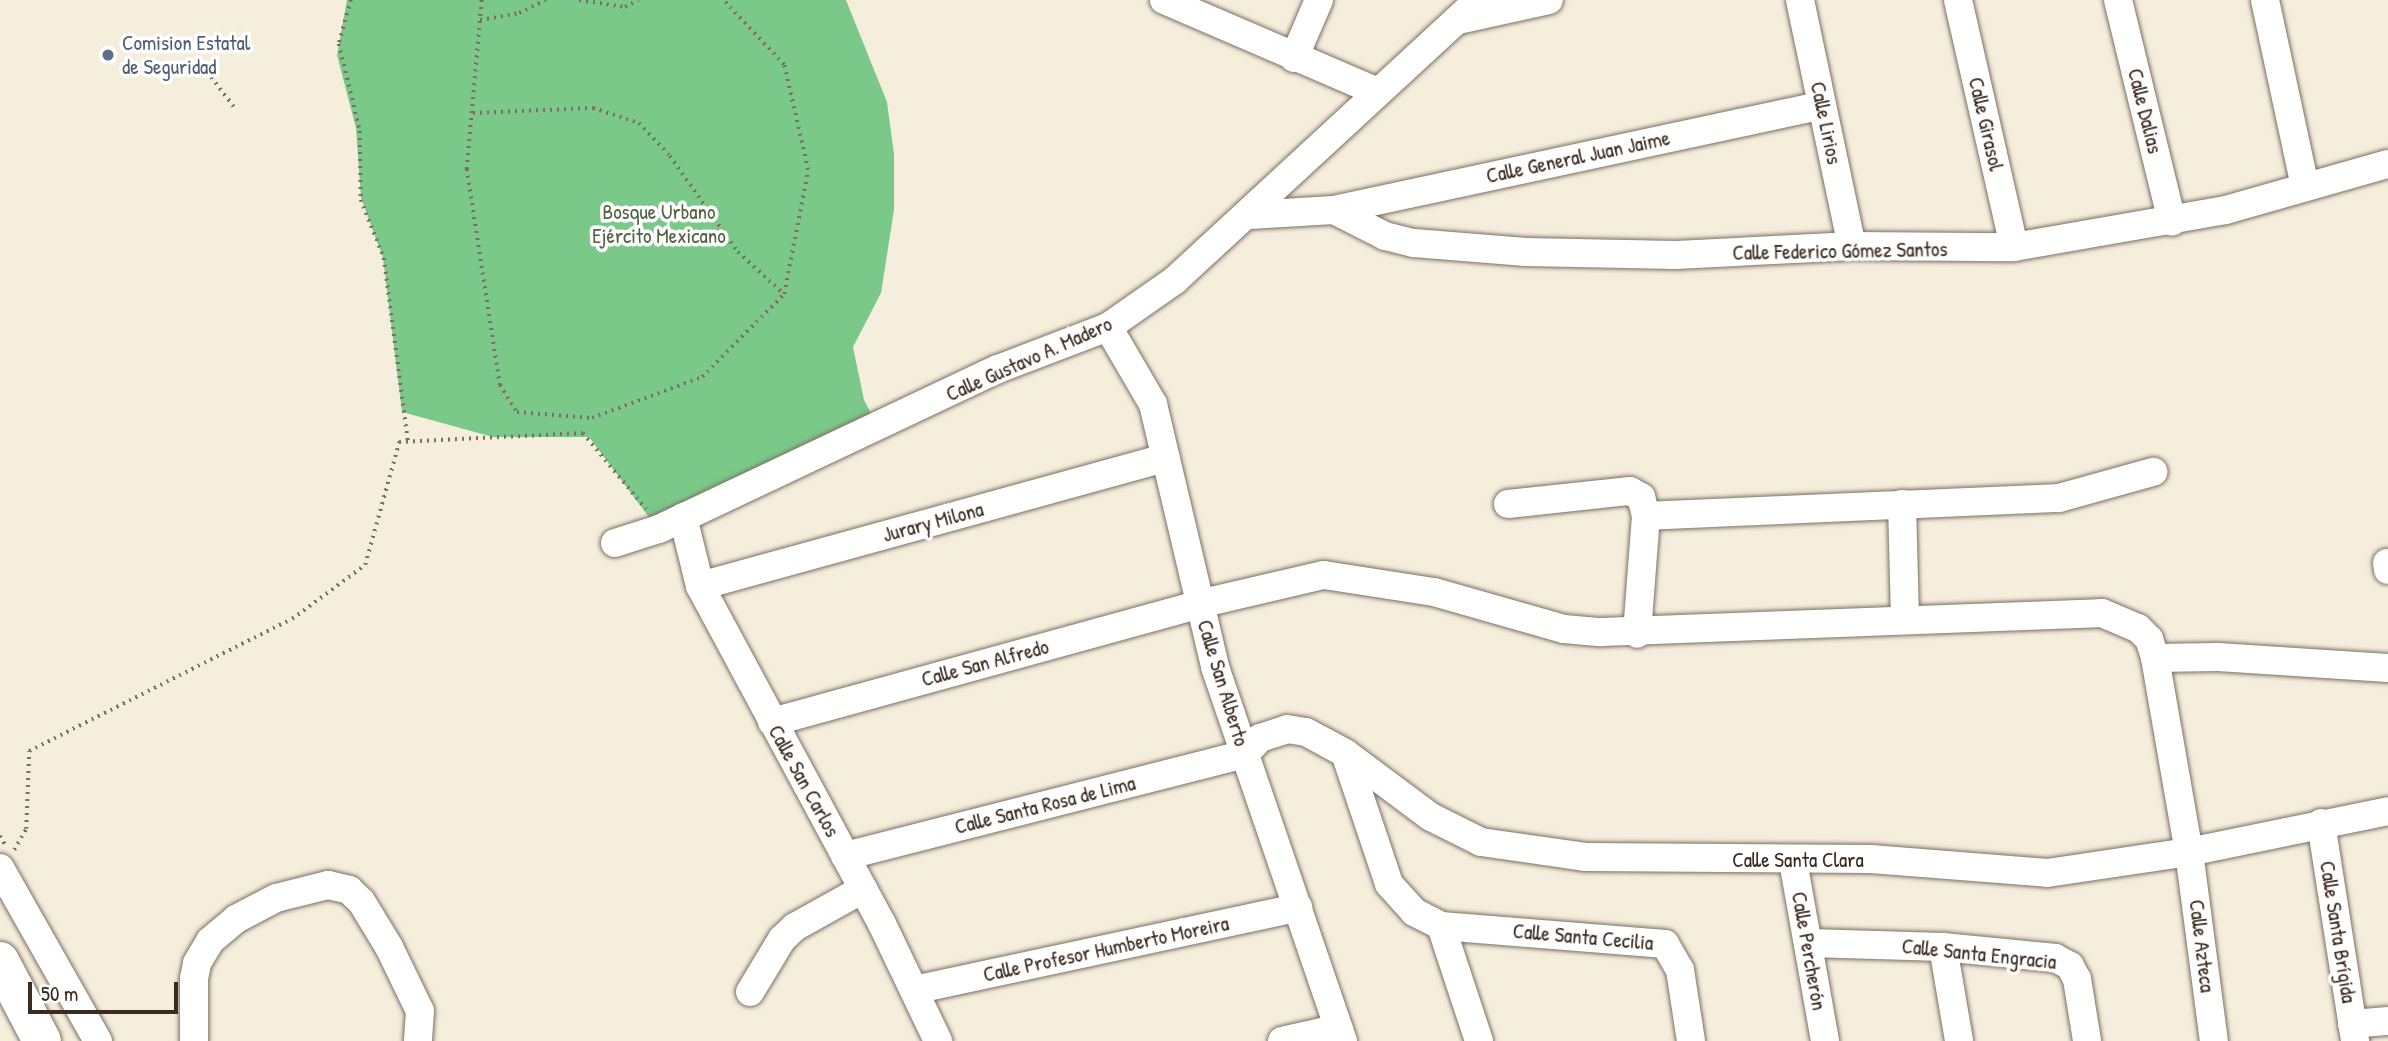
<!DOCTYPE html>
<html>
<head>
<meta charset="utf-8">
<style>
  body { margin:0 }
  #map { position:relative; width:2388px; height:1041px; overflow:hidden; background:#f6eedd; font-family:"Patrick Hand",sans-serif }
  div>[style] { position:absolute }
  [style*='--x'] { left:calc(var(--x)*1px); top:calc(var(--y)*1px); width:calc(var(--w)*1px); rotate:calc(var(--a)*1deg) }
  .green>* { inset:0; background:#7bc989 }
  .path>* { height:3.5px; margin-top:-1.75px; transform-origin:0; background:repeating-linear-gradient(90deg,#7c6f61 0 2px,transparent 0 7px) }
  .roads { filter:drop-shadow(0 0 2px #7c6f61) drop-shadow(0 0 2px #7c6f61) }
  .minor>* { height:28px; margin:-14px; padding:0 14px; transform-origin:14px; border-radius:14px; background:#fff }
  .highway>* { height:38px; margin:-19px; padding:0 19px; transform-origin:19px; border-radius:19px; background:#fff }
  .dots>* { width:19px; height:19px; translate:-50% -50%; box-sizing:border-box; border:4px solid #fff; border-radius:50% }
  span { translate:-50% -50%; white-space:nowrap; text-align:center; line-height:1.15; -webkit-text-stroke:7px #fff; paint-order:stroke }
  .service-label { font-size:21px; color:#4e5e75 }
  .left { translate:0 -50%; text-align:left }
  .street-label { font-size:21px; color:#3b2a1e }
  .park-label { font-size:21px; color:#516243 }
  .scale { position:absolute; left:28px; top:982px; width:150px; height:32px; box-sizing:border-box; border:4px solid #3b2a1e; border-top:0; padding-left:9px; font-size:21px; line-height:24px; white-space:nowrap; color:#3b2a1e; -webkit-text-stroke:5px #fff; paint-order:stroke }
</style>
</head>
<body>
<div id="map">
  <div class="green">
    <i style="clip-path:polygon(347px 0,846px 0,887px 102px,894px 154px,894px 210px,881px 293px,853px 347px,864px 400px,876px 423px,663px 536px,589px 437px,493px 437px,402px 412px,383px 258px,361px 198px,356px 128px,337px 55px)"></i>
  </div>
  <div class="path">
    <i style="--x:351;--y:0;--w:46;--a:105.3"></i>
    <i style="--x:339;--y:44;--w:89;--a:76.4"></i>
    <i style="--x:360;--y:131;--w:69;--a:89.2"></i>
    <i style="--x:361;--y:200;--w:62;--a:68.4"></i>
    <i style="--x:384;--y:258;--w:185;--a:82.5"></i>
    <i style="--x:482;--y:0;--w:170;--a:95.1"></i>
    <i style="--x:467;--y:169;--w:219;--a:81.3"></i>
    <i style="--x:500;--y:385;--w:32;--a:58"></i>
    <i style="--x:517;--y:412;--w:75;--a:4.6"></i>
    <i style="--x:592;--y:418;--w:117;--a:-20.4"></i>
    <i style="--x:702;--y:377;--w:117;--a:-45.3"></i>
    <i style="--x:784;--y:294;--w:126;--a:-79"></i>
    <i style="--x:808;--y:170;--w:108;--a:-102.9"></i>
    <i style="--x:784;--y:65;--w:89;--a:-133.2"></i>
    <i style="--x:579;--y:0;--w:47;--a:8.7"></i>
    <i style="--x:625;--y:7;--w:15;--a:-28"></i>
    <i style="--x:480;--y:20;--w:40;--a:-10"></i>
    <i style="--x:519;--y:13;--w:30;--a:-26"></i>
    <i style="--x:203;--y:66;--w:51;--a:52.9"></i>
    <i style="--x:473;--y:113;--w:120;--a:-2.4"></i>
    <i style="--x:593;--y:108;--w:48;--a:18.1"></i>
    <i style="--x:639;--y:123;--w:45;--a:46.8"></i>
    <i style="--x:670;--y:156;--w:118;--a:54.7"></i>
    <i style="--x:738;--y:252;--w:62;--a:42.4"></i>
    <i style="--x:0;--y:836;--w:12;--a:59"></i>
    <i style="--x:14;--y:850;--w:24;--a:-60"></i>
    <i style="--x:26;--y:829;--w:78;--a:-87.8"></i>
    <i style="--x:29;--y:751;--w:294;--a:-26.7"></i>
    <i style="--x:292;--y:619;--w:91;--a:-36.5"></i>
    <i style="--x:365;--y:565;--w:128;--a:-74.5"></i>
    <i style="--x:399;--y:442;--w:184;--a:-2.8"></i>
    <i style="--x:583;--y:433;--w:99;--a:50.3"></i>
  </div>
  <div class="roads">
    <div class="minor">
      <i style="--x:1164;--y:0;--w:230;--a:23.3"></i>
      <i style="--x:1800;--y:0;--w:251;--a:78.1"></i>
      <i style="--x:1958;--y:0;--w:253;--a:77.2"></i>
      <i style="--x:2118;--y:0;--w:228;--a:76.3"></i>
      <i style="--x:2265;--y:0;--w:191;--a:77.9"></i>
      <i style="--x:1458;--y:20;--w:93;--a:-12.4"></i>
      <i style="--x:1294;--y:58;--w:63;--a:-66.7"></i>
      <i style="--x:1334;--y:210;--w:499;--a:-12.1"></i>
      <i style="--x:1249;--y:215;--w:85;--a:-3.4"></i>
      <i style="--x:1334;--y:210;--w:57;--a:27"></i>
      <i style="--x:1385;--y:236;--w:30;--a:14"></i>
      <i style="--x:1414;--y:243;--w:112;--a:4.6"></i>
      <i style="--x:1526;--y:252;--w:150;--a:1.1"></i>
      <i style="--x:1676;--y:255;--w:176;--a:-2.9"></i>
      <i style="--x:1852;--y:246;--w:162;--a:0.4"></i>
      <i style="--x:2014;--y:247;--w:215;--a:-9.9"></i>
      <i style="--x:2226;--y:210;--w:168;--a:-15.9"></i>
      <i style="--x:1108;--y:327;--w:89;--a:59.7"></i>
      <i style="--x:1153;--y:404;--w:270;--a:76.7"></i>
      <i style="--x:1215;--y:667;--w:395;--a:71.1"></i>
      <i style="--x:1508;--y:504;--w:123;--a:-6.1"></i>
      <i style="--x:1630;--y:491;--w:13;--a:29"></i>
      <i style="--x:1641;--y:497;--w:20;--a:75"></i>
      <i style="--x:1646;--y:516;--w:118;--a:94.4"></i>
      <i style="--x:1902;--y:504;--w:114;--a:88.5"></i>
      <i style="--x:1646;--y:516;--w:413;--a:-2.5"></i>
      <i style="--x:2059;--y:498;--w:98;--a:-15.5"></i>
      <i style="--x:683;--y:517;--w:71;--a:76.2"></i>
      <i style="--x:700;--y:586;--w:384;--a:61.7"></i>
      <i style="--x:882;--y:924;--w:130;--a:64.4"></i>
      <i style="--x:615;--y:543;--w:46;--a:-17.7"></i>
      <i style="--x:659;--y:529;--w:375;--a:-25.3"></i>
      <i style="--x:998;--y:369;--w:118;--a:-20.9"></i>
      <i style="--x:1108;--y:327;--w:82;--a:-35"></i>
      <i style="--x:1175;--y:280;--w:413;--a:-42.7"></i>
      <i style="--x:2387;--y:563;--w:7;--a:82"></i>
      <i style="--x:700;--y:586;--w:483;--a:-15.4"></i>
      <i style="--x:2155;--y:658;--w:63;--a:-0.9"></i>
      <i style="--x:2218;--y:657;--w:170;--a:3.7"></i>
      <i style="--x:772;--y:722;--w:443;--a:-15.4"></i>
      <i style="--x:1199;--y:604;--w:128;--a:-13.1"></i>
      <i style="--x:1324;--y:575;--w:111;--a:8.8"></i>
      <i style="--x:1434;--y:592;--w:135;--a:15.9"></i>
      <i style="--x:1564;--y:629;--w:37;--a:5"></i>
      <i style="--x:1601;--y:632;--w:501;--a:-2.17"></i>
      <i style="--x:2102;--y:613;--w:39;--a:23"></i>
      <i style="--x:2138;--y:628;--w:16;--a:45"></i>
      <i style="--x:2149;--y:639;--w:20;--a:72"></i>
      <i style="--x:2155;--y:658;--w:197;--a:80.1"></i>
      <i style="--x:2189;--y:852;--w:191;--a:82.5"></i>
      <i style="--x:1345;--y:753;--w:138;--a:71.4"></i>
      <i style="--x:1389;--y:884;--w:38;--a:48"></i>
      <i style="--x:1414;--y:912;--w:30;--a:27"></i>
      <i style="--x:1441;--y:926;--w:121;--a:71.7"></i>
      <i style="--x:2321;--y:823;--w:221;--a:81.1"></i>
      <i style="--x:845;--y:856;--w:413;--a:-14.3"></i>
      <i style="--x:1245;--y:754;--w:22;--a:-47"></i>
      <i style="--x:1260;--y:738;--w:28;--a:-18"></i>
      <i style="--x:1287;--y:729;--w:19;--a:9"></i>
      <i style="--x:1306;--y:732;--w:44;--a:28.3"></i>
      <i style="--x:1345;--y:753;--w:107;--a:36.7"></i>
      <i style="--x:1431;--y:817;--w:56;--a:26.6"></i>
      <i style="--x:1481;--y:842;--w:105;--a:8.2"></i>
      <i style="--x:1585;--y:857;--w:286;--a:0.4"></i>
      <i style="--x:1871;--y:859;--w:177;--a:4.5"></i>
      <i style="--x:2047;--y:873;--w:144;--a:-8.4"></i>
      <i style="--x:2189;--y:852;--w:203;--a:-11.6"></i>
      <i style="--x:1793;--y:861;--w:183;--a:79.9"></i>
      <i style="--x:0;--y:868;--w:199;--a:60.5"></i>
      <i style="--x:1441;--y:926;--w:225;--a:4.6"></i>
      <i style="--x:1665;--y:944;--w:30;--a:60"></i>
      <i style="--x:1680;--y:970;--w:72;--a:81.2"></i>
      <i style="--x:1809;--y:943;--w:134;--a:1.7"></i>
      <i style="--x:1943;--y:947;--w:113;--a:5.6"></i>
      <i style="--x:2055;--y:958;--w:17;--a:28"></i>
      <i style="--x:2070;--y:966;--w:15;--a:62"></i>
      <i style="--x:2077;--y:979;--w:63;--a:80.8"></i>
      <i style="--x:1943;--y:947;--w:95;--a:80.3"></i>
      <i style="--x:914;--y:990;--w:393;--a:-12.1"></i>
      <i style="--x:750;--y:992;--w:62;--a:-58.9"></i>
      <i style="--x:782;--y:939;--w:18;--a:-43"></i>
      <i style="--x:795;--y:927;--w:78;--a:-29.2"></i>
      <i style="--x:2352;--y:1024;--w:36;--a:-5"></i>
      <i style="--x:194;--y:1041;--w:62;--a:-90"></i>
      <i style="--x:194;--y:979;--w:16;--a:-79"></i>
      <i style="--x:197;--y:963;--w:26;--a:-59"></i>
      <i style="--x:210;--y:941;--w:34;--a:-40"></i>
      <i style="--x:236;--y:919;--w:45;--a:-27.7"></i>
      <i style="--x:276;--y:898;--w:54;--a:-14"></i>
      <i style="--x:328;--y:885;--w:22;--a:13"></i>
      <i style="--x:349;--y:890;--w:16;--a:43"></i>
      <i style="--x:361;--y:901;--w:54;--a:58.7"></i>
      <i style="--x:389;--y:947;--w:71;--a:64.2"></i>
      <i style="--x:420;--y:1011;--w:30;--a:94"></i>
      <i style="--x:1282;--y:1041;--w:58;--a:-12.8"></i>
    </div>
    <div class="highway">
      <i style="--x:0;--y:961;--w:90;--a:62.3"></i>
    </div>
  </div>
  <div class="dots">
    <i style="left:108px;top:55px;background:#5c6f8a"></i>
  </div>
  <div class="service-label">
    <span class="left" style="left:122px;top:55px">Comision Estatal<br>de Seguridad</span>
  </div>
  <div class="street-label">
    <span style="left:2145px;top:111px;rotate:76deg">Calle Dalias</span>
    <span style="left:1826px;top:123px;rotate:78deg">Calle Lirios</span>
    <span style="left:1986px;top:124px;rotate:77deg">Calle Girasol</span>
    <span style="left:1578px;top:157px;rotate:-12deg">Calle General Juan Jaime</span>
    <span style="left:1840px;top:251px;rotate:-1deg">Calle Federico Gómez Santos</span>
    <span style="left:1029px;top:359px;rotate:-24deg">Calle Gustavo A. Madero</span>
    <span style="left:933px;top:522px;rotate:-15deg">Jurary Milona</span>
    <span style="left:985px;top:663px;rotate:-15deg">Calle San Alfredo</span>
    <span style="left:1223px;top:683px;rotate:73deg">Calle San Alberto</span>
    <span style="left:804px;top:781px;rotate:61deg">Calle San Carlos</span>
    <span style="left:1045px;top:805px;rotate:-14deg">Calle Santa Rosa de Lima</span>
    <span style="left:1798px;top:860px">Calle Santa Clara</span>
    <span style="left:2338px;top:932px;rotate:81deg">Calle Santa Brígida</span>
    <span style="left:1583px;top:937px;rotate:5deg">Calle Santa Cecilia</span>
    <span style="left:2202px;top:946px;rotate:83deg">Calle Azteca</span>
    <span style="left:1106px;top:949px;rotate:-12deg">Calle Profesor Humberto Moreira</span>
    <span style="left:1809px;top:951px;rotate:80deg">Calle Percherón</span>
    <span style="left:1979px;top:954px;rotate:6deg">Calle Santa Engracia</span>
  </div>
  <div class="park-label">
    <span style="left:659px;top:224px">Bosque Urbano<br>Ejército Mexicano</span>
  </div>
  <div class="scale">50 m</div>
</div>
</body>
</html>
